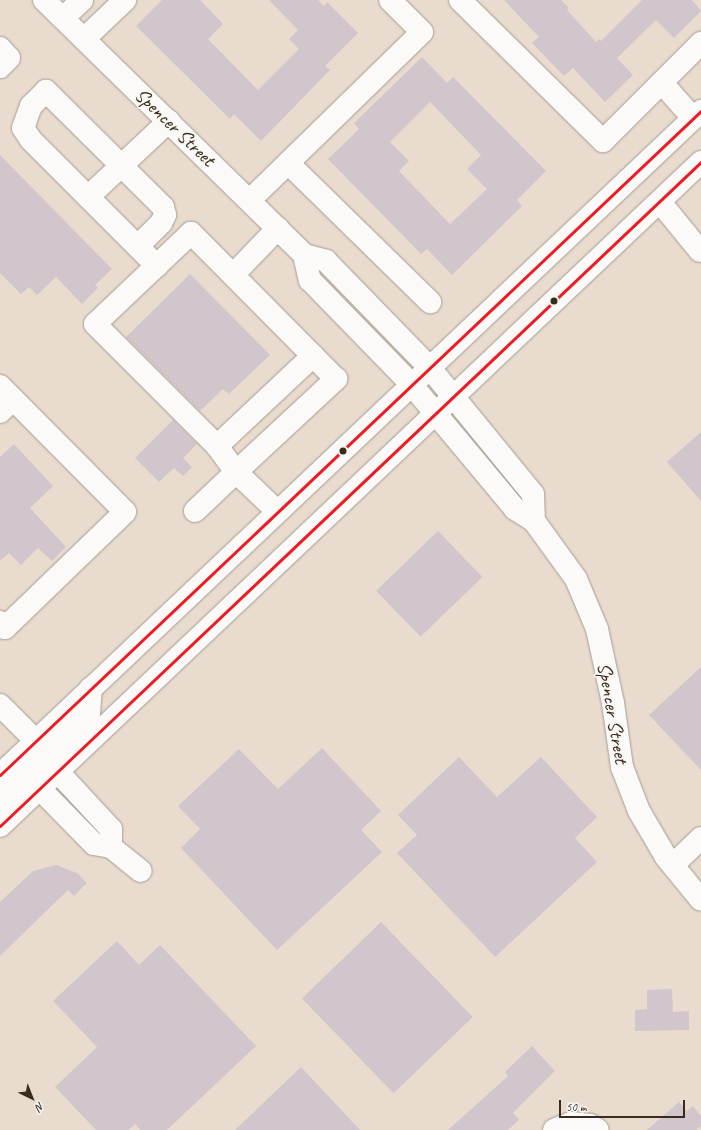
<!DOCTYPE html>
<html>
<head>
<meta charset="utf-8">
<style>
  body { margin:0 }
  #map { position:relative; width:701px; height:1130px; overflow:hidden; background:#e9dcce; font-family:Caveat,sans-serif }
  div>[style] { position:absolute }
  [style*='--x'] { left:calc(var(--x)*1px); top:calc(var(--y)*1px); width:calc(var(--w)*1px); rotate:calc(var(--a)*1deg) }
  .building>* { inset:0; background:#d1c6cc; transform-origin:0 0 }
  .roads { filter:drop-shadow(0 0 1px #a69d94) drop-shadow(0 0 1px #a69d94) }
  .minor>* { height:22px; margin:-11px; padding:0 11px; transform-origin:11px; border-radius:11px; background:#fcfaf8 }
  .major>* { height:22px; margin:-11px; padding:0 11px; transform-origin:11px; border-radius:11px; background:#fcfaf8 }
  .bus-1>* { height:3px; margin:-1.5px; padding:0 1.5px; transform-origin:1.5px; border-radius:1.5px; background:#ed1c24 }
  .dots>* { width:11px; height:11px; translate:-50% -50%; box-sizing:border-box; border:2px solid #f6f6f2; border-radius:50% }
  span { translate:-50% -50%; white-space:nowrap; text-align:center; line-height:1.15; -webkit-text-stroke:3px #f6f6f2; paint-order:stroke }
  .street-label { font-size:20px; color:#3b2a1e }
  .north { position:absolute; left:12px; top:1078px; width:40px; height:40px; -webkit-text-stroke:3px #f6f6f2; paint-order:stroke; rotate:137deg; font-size:11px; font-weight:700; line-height:16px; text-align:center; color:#3b2a1e }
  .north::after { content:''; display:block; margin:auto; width:14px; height:18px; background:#3b2a1e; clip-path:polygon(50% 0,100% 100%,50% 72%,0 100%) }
  .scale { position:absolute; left:559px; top:1100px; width:126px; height:18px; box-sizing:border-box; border:2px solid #3b2a1e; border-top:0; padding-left:5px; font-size:12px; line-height:14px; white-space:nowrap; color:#3b2a1e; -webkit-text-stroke:3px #f6f6f2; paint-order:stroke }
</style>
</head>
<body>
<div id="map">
  <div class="building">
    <i style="clip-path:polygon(162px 0,200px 0,223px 24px,208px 39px,258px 90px,299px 49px,289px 39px,298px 30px,269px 0,318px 0,324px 6px,327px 2px,358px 33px,325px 66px,330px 70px,261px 141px,234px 114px,230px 119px,136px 26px)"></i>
    <i style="clip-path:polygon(504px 0,561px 0,569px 8px,567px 10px,596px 42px,599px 39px,601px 41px,642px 0,692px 0,701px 11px,674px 38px,656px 20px,617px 58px,633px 75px,605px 102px,573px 68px,564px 76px,532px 43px,539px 37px)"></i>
    <i style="clip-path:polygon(evenodd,422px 57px,447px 83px,453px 77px,546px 171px,517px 200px,522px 206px,452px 275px,427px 249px,421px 254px,328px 159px,359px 129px,354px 123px,422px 57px,430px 102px,481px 155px,467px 169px,487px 189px,450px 224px,399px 171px,409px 161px,390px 142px,430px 102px)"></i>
    <i style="clip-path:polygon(0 155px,112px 269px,95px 285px,98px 288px,82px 304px,56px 277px,37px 295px,29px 287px,21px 294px,0 273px)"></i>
    <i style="clip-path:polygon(190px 274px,270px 355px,229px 394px,223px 389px,200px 411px,126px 337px)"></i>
    <i style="clip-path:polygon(173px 420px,197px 444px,183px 458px,192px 467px,183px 476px,174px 468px,159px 482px,135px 458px)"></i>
    <i style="clip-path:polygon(701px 432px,701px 501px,667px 462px)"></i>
    <i style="clip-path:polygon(14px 444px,53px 486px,30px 508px,66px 547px,52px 561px,38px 548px,21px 565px,9px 553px,0 561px,0 457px)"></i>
    <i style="left:438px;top:531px;width:64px;height:86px;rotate:46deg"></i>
    <i style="clip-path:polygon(701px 667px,701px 770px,649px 715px)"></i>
    <i style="clip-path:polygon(322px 748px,381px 811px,361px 830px,382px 852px,277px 950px,181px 848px,200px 829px,178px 806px,239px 749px,278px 789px)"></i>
    <i style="clip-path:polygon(459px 757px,497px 797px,541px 757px,597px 817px,575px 838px,597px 862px,495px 957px,397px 853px,417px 835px,398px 815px)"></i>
    <i style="clip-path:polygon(56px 865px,77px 873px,87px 883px,74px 896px,68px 890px,0 956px,0 902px,33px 871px)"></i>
    <i style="left:381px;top:922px;width:132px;height:110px;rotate:46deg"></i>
    <i style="clip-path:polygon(117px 941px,139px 965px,160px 945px,256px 1046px,167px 1130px,140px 1130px,135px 1124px,129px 1130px,96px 1130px,55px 1087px,97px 1047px,53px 1001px)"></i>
    <i style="clip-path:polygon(672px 989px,673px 1012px,689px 1011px,689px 1030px,635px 1031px,635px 1010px,647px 1009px,647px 990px)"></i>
    <i style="clip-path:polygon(532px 1046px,555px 1071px,513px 1113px,519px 1120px,508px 1130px,448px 1130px,508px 1076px,505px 1072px)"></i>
    <i style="clip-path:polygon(301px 1067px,360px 1130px,235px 1130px)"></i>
    <i style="clip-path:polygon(679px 1102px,687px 1111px,693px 1106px,701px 1116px,701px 1126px,696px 1130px,647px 1130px)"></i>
  </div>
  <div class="roads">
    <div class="minor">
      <i style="--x:44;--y:0;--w:364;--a:44.4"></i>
      <i style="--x:304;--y:255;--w:23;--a:15"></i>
      <i style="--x:326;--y:261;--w:148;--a:45.8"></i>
      <i style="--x:429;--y:367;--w:164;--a:50.7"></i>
      <i style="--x:533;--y:494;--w:27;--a:88"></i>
      <i style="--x:460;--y:0;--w:201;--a:44.6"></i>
      <i style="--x:603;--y:141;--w:139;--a:-45"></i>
      <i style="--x:63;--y:18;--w:26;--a:-43"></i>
      <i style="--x:84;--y:39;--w:57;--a:-43.6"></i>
      <i style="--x:0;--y:48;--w:13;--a:48"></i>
      <i style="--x:9;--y:58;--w:13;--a:135"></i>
      <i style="--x:662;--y:83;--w:47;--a:48.5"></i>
      <i style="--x:288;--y:163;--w:199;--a:44.4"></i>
      <i style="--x:88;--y:197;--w:111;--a:-43.2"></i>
      <i style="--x:250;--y:200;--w:240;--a:-44.3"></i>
      <i style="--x:422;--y:32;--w:45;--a:-135"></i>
      <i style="--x:660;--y:202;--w:63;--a:50.8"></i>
      <i style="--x:138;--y:246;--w:33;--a:-45"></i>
      <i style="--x:161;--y:223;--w:9;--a:-63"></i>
      <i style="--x:165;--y:215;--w:8;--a:-104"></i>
      <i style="--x:163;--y:207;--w:165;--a:-135.2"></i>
      <i style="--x:46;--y:91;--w:21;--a:135"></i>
      <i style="--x:31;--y:106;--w:23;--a:110"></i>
      <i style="--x:23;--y:128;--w:14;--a:56"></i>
      <i style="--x:31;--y:140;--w:178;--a:45"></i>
      <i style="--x:304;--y:255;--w:26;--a:77"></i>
      <i style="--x:310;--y:280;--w:145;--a:45.8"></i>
      <i style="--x:411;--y:384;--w:163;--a:50.2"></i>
      <i style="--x:515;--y:509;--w:22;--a:32"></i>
      <i style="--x:534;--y:521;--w:72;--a:54.1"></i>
      <i style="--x:576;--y:579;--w:54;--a:67.2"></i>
      <i style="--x:597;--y:629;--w:76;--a:77.8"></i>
      <i style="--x:613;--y:703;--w:65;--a:82"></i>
      <i style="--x:622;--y:767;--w:47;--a:68.9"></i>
      <i style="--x:639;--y:811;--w:53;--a:59.6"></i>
      <i style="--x:666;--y:857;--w:55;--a:50.9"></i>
      <i style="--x:233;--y:275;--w:65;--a:-46.2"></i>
      <i style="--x:0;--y:386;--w:177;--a:45.2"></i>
      <i style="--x:125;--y:512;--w:167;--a:136"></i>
      <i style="--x:5;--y:628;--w:8;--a:-130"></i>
      <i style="--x:0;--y:412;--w:18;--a:-45"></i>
      <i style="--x:217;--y:446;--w:132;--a:-43.2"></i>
      <i style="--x:195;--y:511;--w:57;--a:-43.6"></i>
      <i style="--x:236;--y:472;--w:137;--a:-42.9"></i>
      <i style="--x:336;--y:379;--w:206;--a:-134.8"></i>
      <i style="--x:191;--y:233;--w:132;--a:136.5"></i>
      <i style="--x:95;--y:324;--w:173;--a:45"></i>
      <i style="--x:217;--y:446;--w:32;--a:54"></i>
      <i style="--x:236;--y:472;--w:57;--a:43.6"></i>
      <i style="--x:0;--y:705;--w:51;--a:45"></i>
      <i style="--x:58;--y:772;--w:78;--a:47.1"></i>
      <i style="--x:111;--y:829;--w:18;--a:90"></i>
      <i style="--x:40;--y:789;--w:77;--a:45.5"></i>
      <i style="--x:94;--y:844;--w:17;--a:10"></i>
      <i style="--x:111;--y:847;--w:38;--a:39"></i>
      <i style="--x:673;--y:865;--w:39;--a:-44"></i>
      <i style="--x:554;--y:1130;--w:18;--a:-22"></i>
      <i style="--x:571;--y:1123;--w:19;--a:6"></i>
      <i style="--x:590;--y:1125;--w:9;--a:32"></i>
    </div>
    <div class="major">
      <i style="--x:0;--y:775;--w:966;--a:-43.45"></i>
      <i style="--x:43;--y:781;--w:40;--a:-66.6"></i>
      <i style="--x:59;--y:744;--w:42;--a:-45"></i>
      <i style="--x:89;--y:714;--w:26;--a:-86"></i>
      <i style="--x:0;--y:800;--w:38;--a:-45"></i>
      <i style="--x:27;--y:773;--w:33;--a:-74"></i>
      <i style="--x:0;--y:826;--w:966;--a:-43.45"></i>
    </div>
  </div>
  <div class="bus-1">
    <i style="--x:0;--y:775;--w:966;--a:-43.45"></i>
    <i style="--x:0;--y:826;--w:966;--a:-43.45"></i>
  </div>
  <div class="dots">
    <i style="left:554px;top:301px;background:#3b2a1e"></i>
    <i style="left:343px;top:451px;background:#3b2a1e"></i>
  </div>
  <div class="street-label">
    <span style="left:175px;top:127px;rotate:44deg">Spencer Street</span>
    <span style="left:613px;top:713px;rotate:80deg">Spencer Street</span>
  </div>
  <div class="north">N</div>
  <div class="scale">50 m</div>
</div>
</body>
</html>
